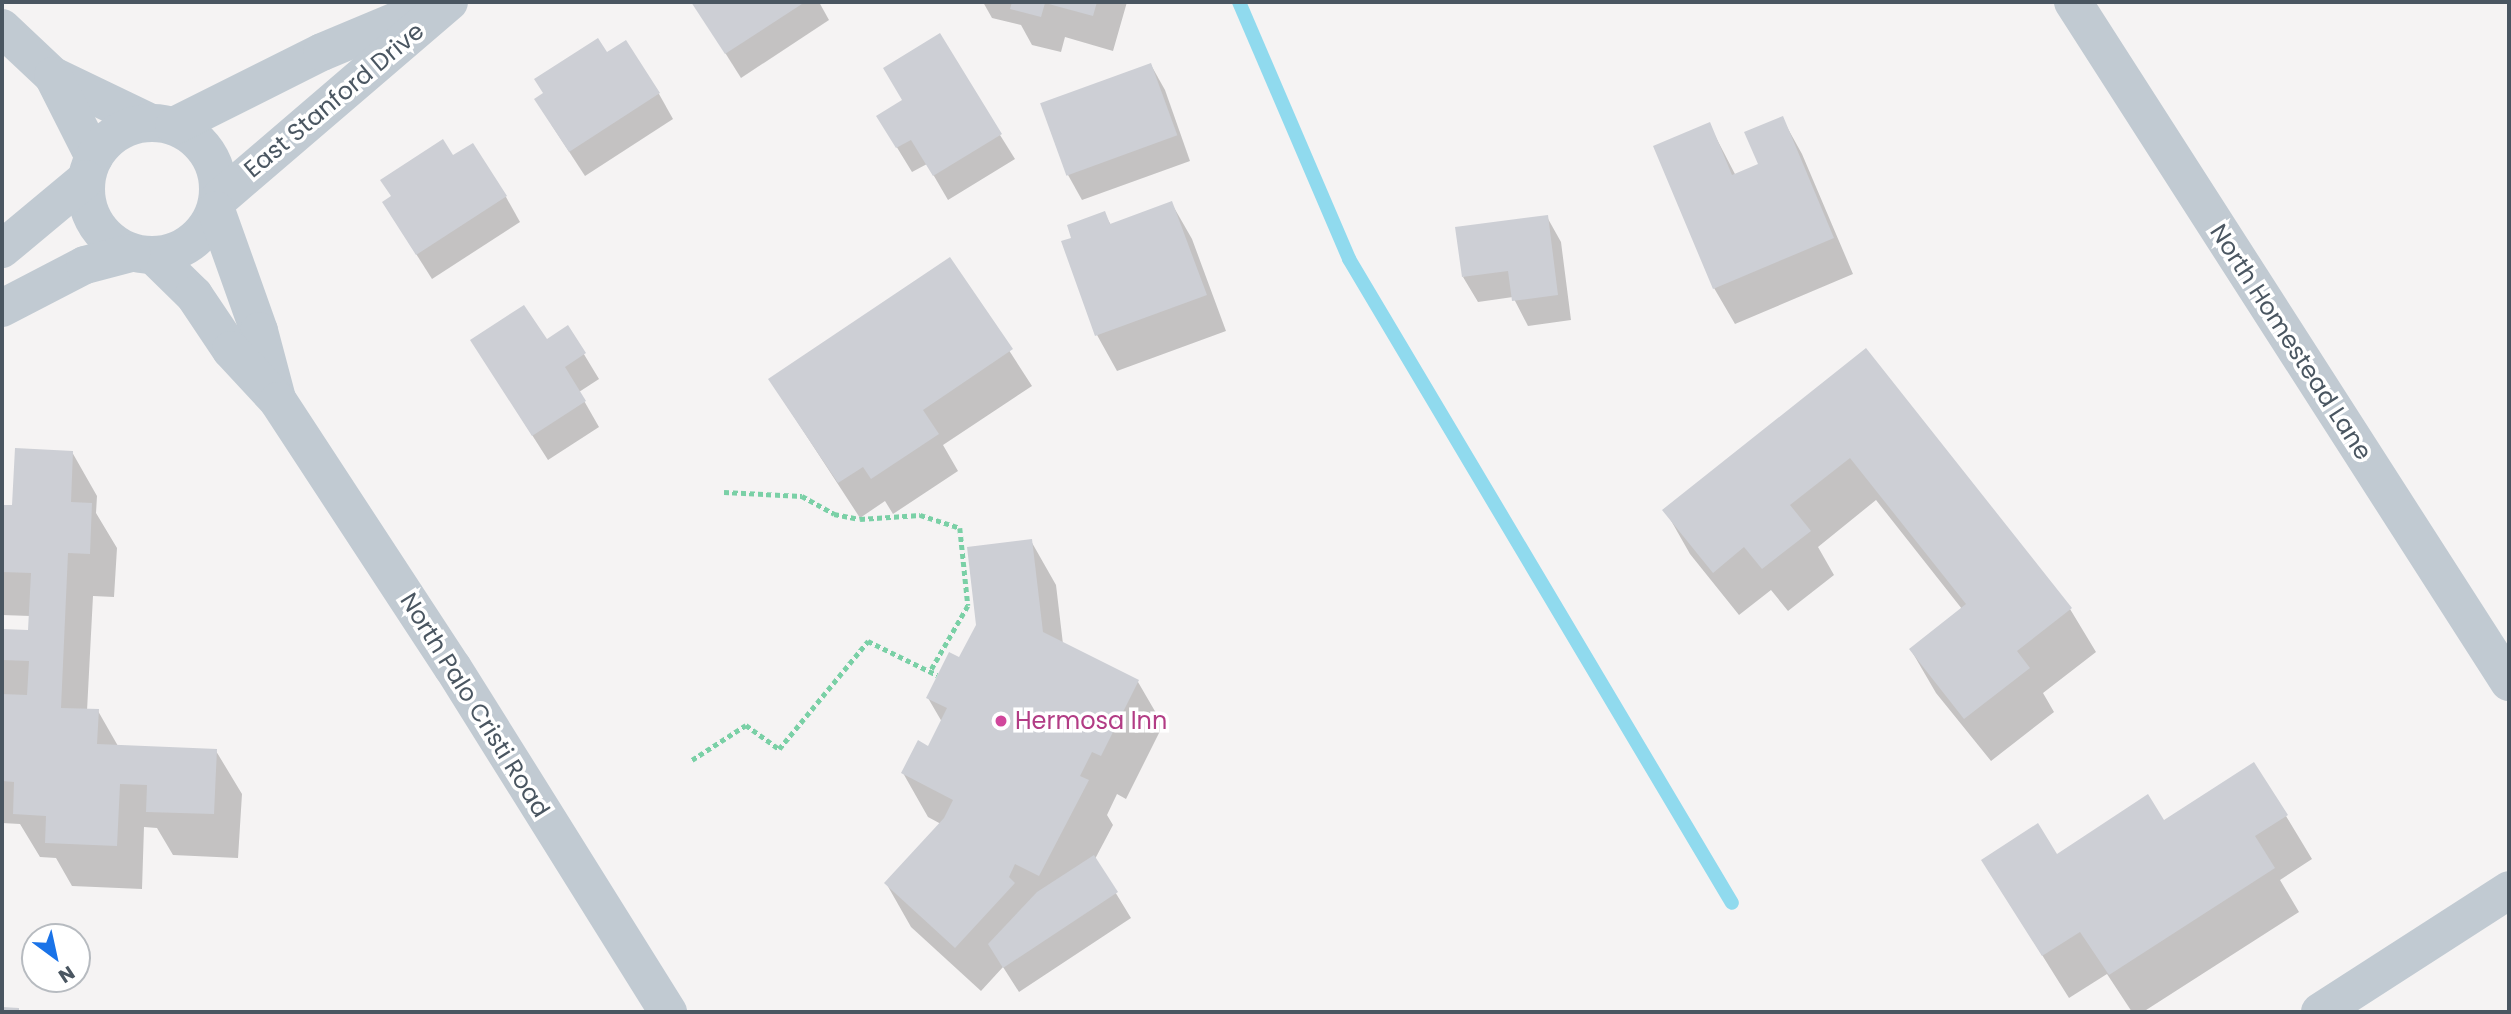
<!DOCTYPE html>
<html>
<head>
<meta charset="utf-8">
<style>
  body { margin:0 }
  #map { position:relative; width:2511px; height:1014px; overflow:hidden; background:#f5f3f3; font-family:Poppins,sans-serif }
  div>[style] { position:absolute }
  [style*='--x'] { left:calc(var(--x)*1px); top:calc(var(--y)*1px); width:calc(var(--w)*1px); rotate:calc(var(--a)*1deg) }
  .shadow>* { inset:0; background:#0003 }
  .stream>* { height:14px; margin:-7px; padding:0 7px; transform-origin:7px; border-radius:7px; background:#90daee }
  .building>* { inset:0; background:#cdcfd5; transform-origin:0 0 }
  .path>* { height:4.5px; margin-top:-2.25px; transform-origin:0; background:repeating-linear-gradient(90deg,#7ad0a6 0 5px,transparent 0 8.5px) }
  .minor>* { height:38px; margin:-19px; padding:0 19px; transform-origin:19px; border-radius:19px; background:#c1cad2 }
  .tertiary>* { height:38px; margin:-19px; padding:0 19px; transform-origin:19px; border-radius:19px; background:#c1cad2 }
  .tertiary>.ring { margin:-19px; padding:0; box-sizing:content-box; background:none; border:38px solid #c1cad2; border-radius:50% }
  .dots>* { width:19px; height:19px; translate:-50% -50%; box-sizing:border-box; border:4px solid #fff; border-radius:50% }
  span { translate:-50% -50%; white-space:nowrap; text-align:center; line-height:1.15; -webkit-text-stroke:7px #fff; paint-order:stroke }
  .street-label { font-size:24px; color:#4a5661 }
  .hotel-label { font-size:24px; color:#b23c85 }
  .left { translate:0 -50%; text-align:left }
  .frame { position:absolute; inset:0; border:4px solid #4a5661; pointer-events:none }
  .north { position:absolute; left:21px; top:923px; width:70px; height:70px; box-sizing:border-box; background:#fff; border:2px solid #b7bbc0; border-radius:50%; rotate:147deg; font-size:19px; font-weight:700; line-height:28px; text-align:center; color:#4a5661 }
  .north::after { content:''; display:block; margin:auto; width:24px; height:32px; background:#1a73e8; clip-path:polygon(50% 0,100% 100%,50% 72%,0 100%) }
</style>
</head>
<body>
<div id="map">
  <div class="shadow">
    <i style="clip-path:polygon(693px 2px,819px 2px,829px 20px,741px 78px)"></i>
    <i style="clip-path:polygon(983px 2px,1127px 2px,1113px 51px,1065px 37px,1061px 52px,1032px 45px,1021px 25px,992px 18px)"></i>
    <i style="clip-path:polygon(606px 54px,659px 94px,673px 119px,585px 176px,551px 124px)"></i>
    <i style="clip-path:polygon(1151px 65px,1165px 90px,1190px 161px,1082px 200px,1068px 175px)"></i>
    <i style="clip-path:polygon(904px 101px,1000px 135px,1015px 159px,948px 200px,927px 164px,912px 172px,893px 141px)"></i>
    <i style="clip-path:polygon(1782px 118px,1802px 154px,1853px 274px,1735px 324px,1714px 288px,1709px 124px,1736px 176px,1760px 165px)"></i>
    <i style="clip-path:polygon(453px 158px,506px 197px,520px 222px,432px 279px,399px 227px)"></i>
    <i style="clip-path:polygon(1172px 204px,1192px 239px,1226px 331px,1117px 371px,1097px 335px,1073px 239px,1104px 213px,1111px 225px)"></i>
    <i style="clip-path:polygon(1547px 217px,1561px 242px,1571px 320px,1528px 326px,1513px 297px,1478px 302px,1463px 277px)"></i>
    <i style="clip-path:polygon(950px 259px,1032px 386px,943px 445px,958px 471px,893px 514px,885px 501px,860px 518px,770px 380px)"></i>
    <i style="clip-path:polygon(568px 328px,599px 379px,579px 392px,599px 427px,548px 460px,472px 341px,546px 342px)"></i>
    <i style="clip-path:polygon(1866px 351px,2070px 609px,2096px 652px,2043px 693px,2054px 712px,1991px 761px,1936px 693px,1911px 650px,1962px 609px,1876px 500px,1818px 547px,1834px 575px,1788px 611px,1771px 590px,1739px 615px,1690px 554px,1665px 510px)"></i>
    <i style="clip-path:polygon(72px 452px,97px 496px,96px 513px,117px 548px,114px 597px,93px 596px,87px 711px,98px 711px,118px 746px,216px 751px,242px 794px,238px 858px,173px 855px,157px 828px,144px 827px,142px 889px,72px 886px,56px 858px,40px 857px,20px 824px,2px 823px,2px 631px,29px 632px,30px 616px,2px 615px,2px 507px,13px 507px)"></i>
    <i style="clip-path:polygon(1031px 541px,1056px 585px,1063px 644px,1138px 682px,1163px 725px,1126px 799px,1117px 794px,1107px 815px,1113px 825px,1095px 859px,1131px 918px,1019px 992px,1003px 967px,981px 991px,911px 927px,886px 883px,941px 824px,928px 817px,903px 773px,928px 748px,942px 722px,928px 698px,960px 660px)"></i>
    <i style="clip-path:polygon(2286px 816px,2312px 859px,2280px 880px,2299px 912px,2143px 1012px,2132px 1012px,2107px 974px,2069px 998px,1983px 861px,2056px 856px)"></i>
  </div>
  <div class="stream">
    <i style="--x:1239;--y:2;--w:280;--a:66.8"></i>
    <i style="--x:1349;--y:259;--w:749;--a:59.26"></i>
  </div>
  <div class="building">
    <i style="clip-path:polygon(691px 2px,805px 2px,725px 54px)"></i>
    <i style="clip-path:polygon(1012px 2px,1097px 2px,1093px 16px,1045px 3px,1041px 17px,1010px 9px)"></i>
    <i style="clip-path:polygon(940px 33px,1002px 134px,933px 176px,911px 140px,896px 148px,876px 116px,902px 100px,883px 68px)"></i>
    <i style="clip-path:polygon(598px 38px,607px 52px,626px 40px,660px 93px,569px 152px,534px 99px,543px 93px,534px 79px)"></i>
    <i style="left:1151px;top:63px;width:77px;height:118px;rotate:70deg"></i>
    <i style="clip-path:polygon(1783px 116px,1834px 238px,1713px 289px,1653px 146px,1710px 122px,1732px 175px,1758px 164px,1744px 132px)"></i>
    <i style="clip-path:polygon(443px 139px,453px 155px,473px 143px,507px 196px,416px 255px,382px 202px,391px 196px,380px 180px)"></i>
    <i style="clip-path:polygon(1172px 201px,1207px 295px,1095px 336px,1061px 241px,1071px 238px,1067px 225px,1105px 211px,1110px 224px)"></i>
    <i style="clip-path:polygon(1548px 215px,1558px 295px,1512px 301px,1508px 271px,1462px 277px,1455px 227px)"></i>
    <i style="clip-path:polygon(950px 257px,1013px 349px,923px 410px,939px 434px,871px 479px,863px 467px,838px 483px,768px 379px)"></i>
    <i style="clip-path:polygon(524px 305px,547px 339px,568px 325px,586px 353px,565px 367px,586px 401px,532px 436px,470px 340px)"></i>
    <i style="clip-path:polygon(1866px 348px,2072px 608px,2017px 651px,2030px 668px,1964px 719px,1909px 649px,1966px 604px,1850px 458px,1790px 505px,1811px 531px,1762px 569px,1744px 547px,1713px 573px,1662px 510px)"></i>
    <i style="clip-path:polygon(15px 448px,73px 451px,71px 502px,92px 503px,90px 554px,68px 553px,61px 708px,99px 709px,97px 744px,217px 749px,214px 814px,146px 812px,147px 785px,120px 784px,117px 846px,45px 843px,46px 816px,13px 814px,14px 782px,2px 781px,2px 694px,27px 695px,29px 661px,2px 660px,2px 629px,28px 630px,31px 573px,2px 572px,2px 505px,12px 505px)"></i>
    <i style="clip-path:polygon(1032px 539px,1043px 632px,1139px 680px,1101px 756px,1092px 752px,1080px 776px,1089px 780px,1039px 876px,1015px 864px,1009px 877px,1015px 883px,955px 948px,884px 883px,944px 818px,953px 800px,901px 773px,918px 740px,928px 746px,947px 708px,926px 698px,949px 652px,959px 657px,976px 625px,967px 547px)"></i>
    <i style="clip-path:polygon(2254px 762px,2288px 815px,2255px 836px,2275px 868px,2109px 975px,2080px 932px,2042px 956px,1981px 860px,2038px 823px,2057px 854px,2148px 794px,2164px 820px)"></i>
    <i style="clip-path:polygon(1094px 855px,1118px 892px,1003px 968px,988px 944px,1037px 892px)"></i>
    <i style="clip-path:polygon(2px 1007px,19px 1008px,19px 1012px,2px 1012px)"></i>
  </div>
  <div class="path">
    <i style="--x:724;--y:492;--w:78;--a:2.9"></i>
    <i style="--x:802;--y:496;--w:37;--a:29"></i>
    <i style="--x:834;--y:514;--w:26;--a:11"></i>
    <i style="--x:860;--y:519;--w:60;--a:-3.8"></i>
    <i style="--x:920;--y:515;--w:42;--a:18"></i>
    <i style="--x:960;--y:528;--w:78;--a:84.1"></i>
    <i style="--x:968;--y:606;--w:76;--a:119.9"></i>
    <i style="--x:692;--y:760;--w:64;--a:-32.9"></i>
    <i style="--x:746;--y:725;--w:41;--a:36"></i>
    <i style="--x:779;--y:749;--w:140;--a:-50.5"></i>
    <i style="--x:868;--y:641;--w:77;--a:26.2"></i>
  </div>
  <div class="minor">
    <i style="--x:2073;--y:2;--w:808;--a:57.33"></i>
    <i style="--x:2320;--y:1012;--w:225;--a:-32.8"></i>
  </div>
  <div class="tertiary">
    <i style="--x:2;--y:28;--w:70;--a:43.3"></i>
    <i style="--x:53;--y:76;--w:109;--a:25.6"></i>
    <i style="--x:53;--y:76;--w:91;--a:63.2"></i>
    <i class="ring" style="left:86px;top:123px;width:94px;height:94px"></i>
    <i style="--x:174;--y:126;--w:165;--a:-26.6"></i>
    <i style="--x:322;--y:52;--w:112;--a:-22.7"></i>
    <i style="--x:219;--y:199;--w:303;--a:-40.6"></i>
    <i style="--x:216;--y:210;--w:128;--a:70.4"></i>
    <i style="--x:259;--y:331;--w:66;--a:75.1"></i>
    <i style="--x:2;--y:249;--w:109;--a:-39.8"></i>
    <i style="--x:154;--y:256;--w:56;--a:44.3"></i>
    <i style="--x:194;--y:295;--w:66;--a:56.1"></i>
    <i style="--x:231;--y:350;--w:69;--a:47.3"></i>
    <i style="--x:278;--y:401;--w:319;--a:56.8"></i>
    <i style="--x:453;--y:668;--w:406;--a:58"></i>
    <i style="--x:2;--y:308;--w:93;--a:-27.4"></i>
    <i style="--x:85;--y:265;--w:48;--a:-14.6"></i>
  </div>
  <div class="dots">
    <i style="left:1001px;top:721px;background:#d1479c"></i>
  </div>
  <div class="street-label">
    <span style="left:334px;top:100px;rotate:-40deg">East Stanford Drive</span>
    <span style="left:2291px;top:342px;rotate:57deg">North Homestead Lane</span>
    <span style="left:475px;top:705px;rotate:58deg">North Palo Cristi Road</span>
  </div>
  <div class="hotel-label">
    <span class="left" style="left:1015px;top:721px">Hermosa Inn</span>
  </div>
  <div class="frame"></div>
  <div class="north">N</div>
</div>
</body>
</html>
